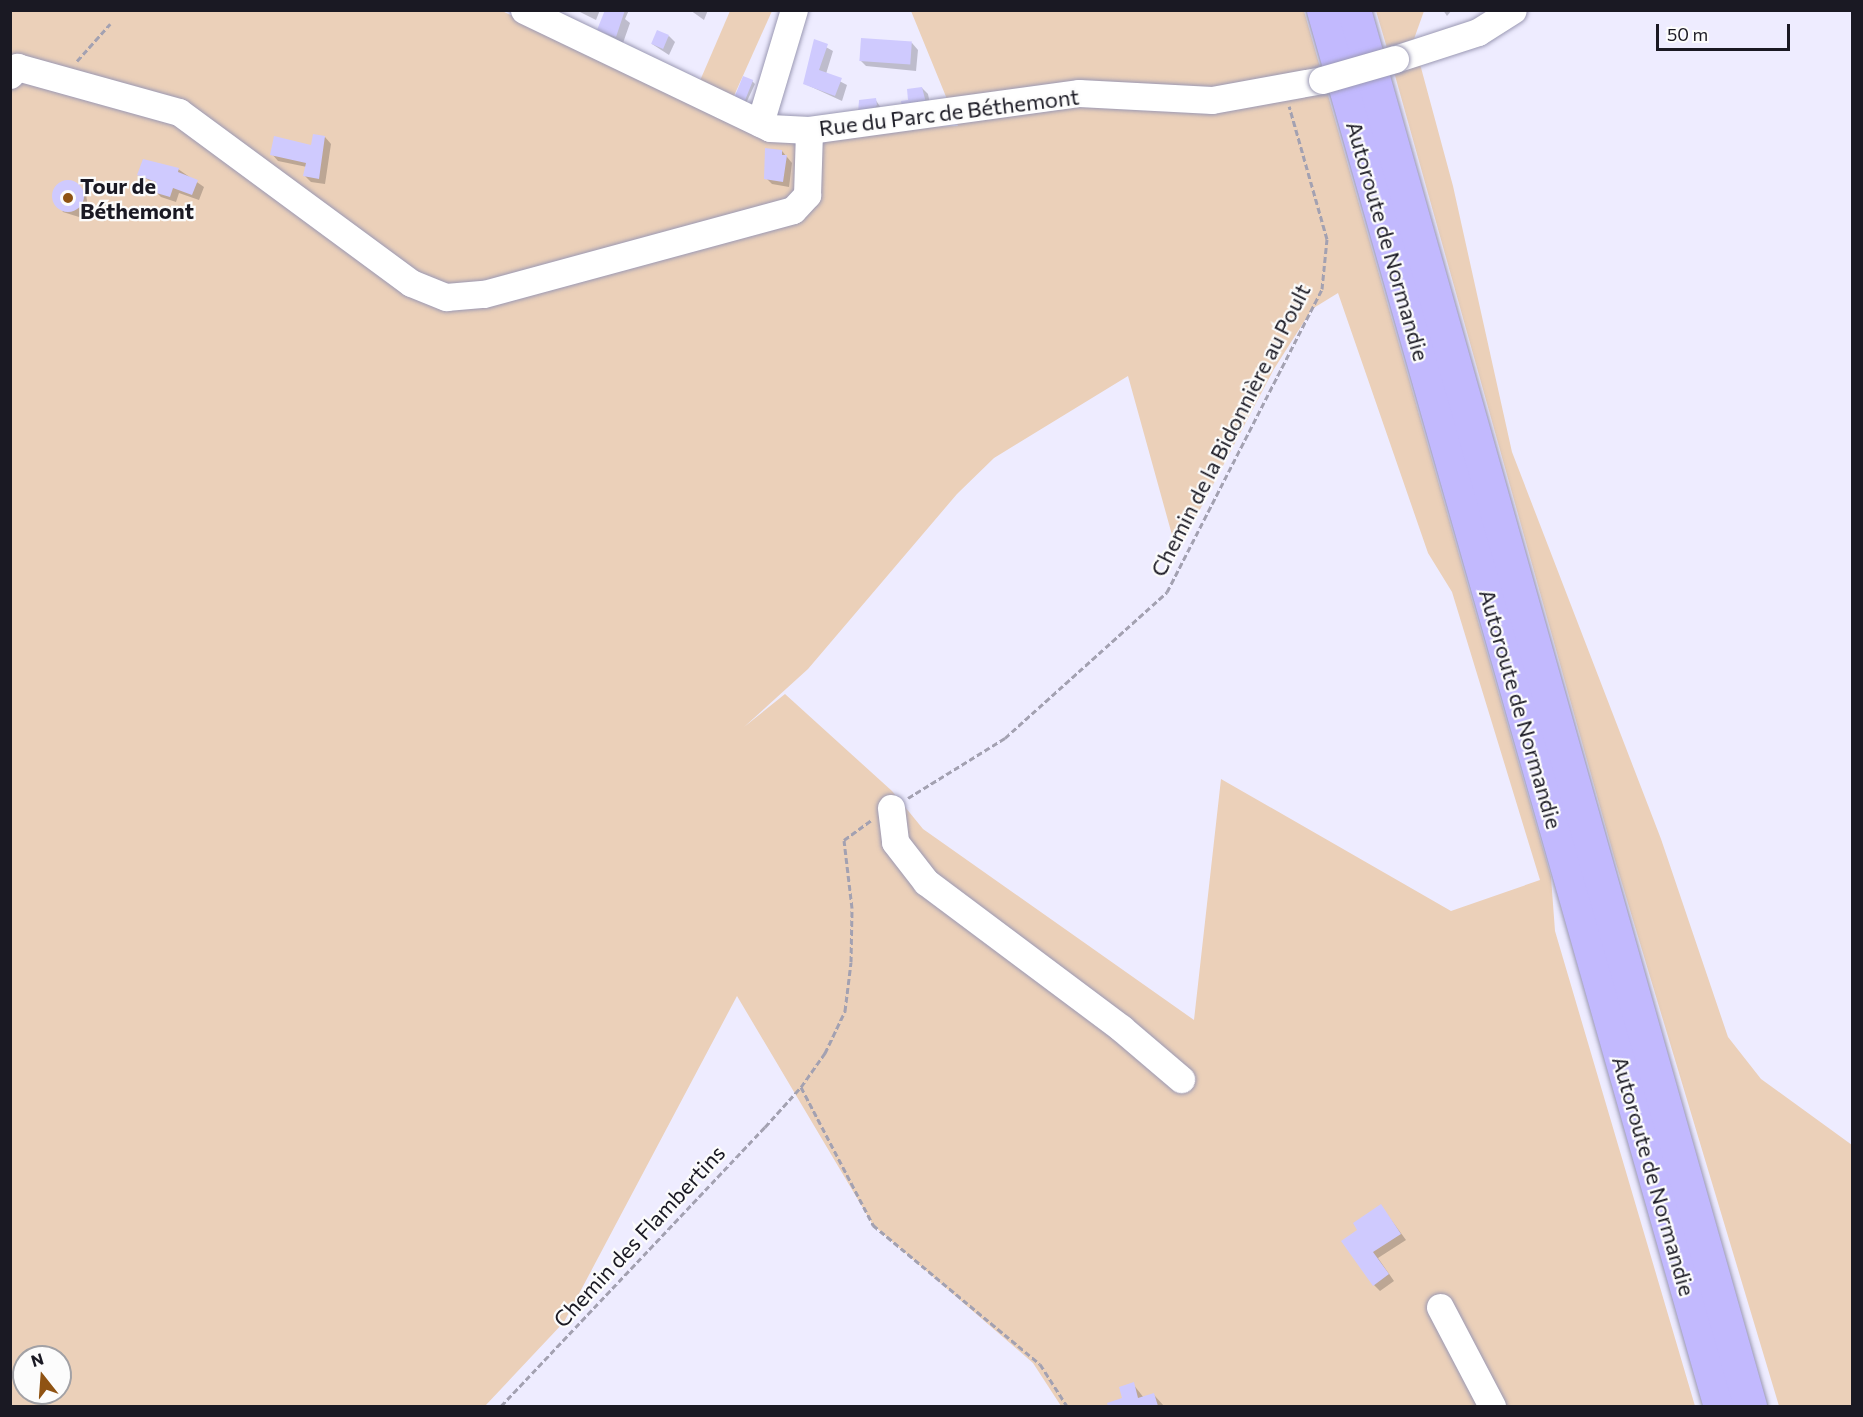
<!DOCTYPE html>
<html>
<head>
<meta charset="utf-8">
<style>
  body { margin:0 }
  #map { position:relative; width:1863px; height:1417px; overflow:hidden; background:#eeecff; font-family:Commissioner,sans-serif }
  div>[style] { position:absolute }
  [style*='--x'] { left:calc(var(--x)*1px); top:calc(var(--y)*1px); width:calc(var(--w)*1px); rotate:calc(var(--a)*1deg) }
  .green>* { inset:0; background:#ebd0b9 }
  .shadow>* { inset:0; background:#0003 }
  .building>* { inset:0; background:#cfcafe; transform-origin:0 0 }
  .round { border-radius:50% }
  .path>* { height:3px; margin-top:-1.5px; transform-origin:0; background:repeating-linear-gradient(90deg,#a3a1b1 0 6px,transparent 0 9px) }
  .roads { filter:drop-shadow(0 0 2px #9a98b3) drop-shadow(0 0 2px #9a98b3) }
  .minor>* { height:27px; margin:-13.5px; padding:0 13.5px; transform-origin:13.5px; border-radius:13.5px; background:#fff }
  .highway>* { height:33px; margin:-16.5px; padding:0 16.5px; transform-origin:16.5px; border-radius:16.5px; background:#c2b9fe }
  .bridges { filter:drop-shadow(0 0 2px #9a98b3) drop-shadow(0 0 2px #9a98b3) }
  .minor-bridge>* { height:27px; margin:-13.5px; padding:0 13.5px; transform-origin:13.5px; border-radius:13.5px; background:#fff }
  .dots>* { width:16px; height:16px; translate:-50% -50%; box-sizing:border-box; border:3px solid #fcfcfc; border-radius:50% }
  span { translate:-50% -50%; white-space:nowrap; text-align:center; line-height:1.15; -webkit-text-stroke:4.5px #fcfcfc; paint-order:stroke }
  .street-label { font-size:22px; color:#1a1923 }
  .poi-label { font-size:22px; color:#1a1923; font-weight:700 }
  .left { translate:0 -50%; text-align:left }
  .frame { position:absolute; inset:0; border:12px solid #1a1923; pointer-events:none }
  .north { position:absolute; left:12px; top:1345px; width:60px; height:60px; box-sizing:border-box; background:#fcfcfc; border:2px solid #a2a1a5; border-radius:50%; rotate:343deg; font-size:16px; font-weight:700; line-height:24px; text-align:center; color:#1a1923 }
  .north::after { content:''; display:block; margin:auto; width:21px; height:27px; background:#8f5313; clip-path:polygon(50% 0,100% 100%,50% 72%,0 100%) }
  .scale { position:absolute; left:1656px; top:24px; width:134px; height:27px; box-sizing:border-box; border:3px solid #1a1923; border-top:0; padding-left:8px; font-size:18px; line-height:21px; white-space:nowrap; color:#1a1923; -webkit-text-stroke:4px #fcfcfc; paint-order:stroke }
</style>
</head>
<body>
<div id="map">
  <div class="green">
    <i style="clip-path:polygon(evenodd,10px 11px,502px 11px,762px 132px,958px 126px,911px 11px,1304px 11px,1551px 877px,1555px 931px,1695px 1406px,1061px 1406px,1033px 1363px,873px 1225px,737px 996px,564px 1322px,485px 1406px,11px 1406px,10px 11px,1338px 293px,1428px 553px,1452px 592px,1540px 880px,1451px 911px,1221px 779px,1194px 1020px,923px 829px,892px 791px,785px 694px,744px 727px,808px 669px,957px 494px,994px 458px,1128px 376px,1177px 553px,1274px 369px,1312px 309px,1338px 293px,10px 11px,24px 1357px,60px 1357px,60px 1393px,24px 1393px,24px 1357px)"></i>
    <i style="clip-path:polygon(730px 11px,772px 11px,733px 98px,699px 83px)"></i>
    <i style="clip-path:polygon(1376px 11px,1424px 11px,1414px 39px,1387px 48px)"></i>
    <i style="clip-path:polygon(1420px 64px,1453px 186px,1512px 452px,1661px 839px,1728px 1037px,1761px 1079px,1852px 1145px,1852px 1406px,1779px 1406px,1615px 860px,1394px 72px)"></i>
  </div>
  <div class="shadow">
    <i style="clip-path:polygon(576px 10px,600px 10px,596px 20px)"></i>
    <i style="clip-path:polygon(612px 10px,629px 10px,625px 19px,630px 23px,623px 43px,599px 30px)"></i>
    <i style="clip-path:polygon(690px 10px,708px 10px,704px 20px)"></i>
    <i style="clip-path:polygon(1443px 10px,1452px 10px,1447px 16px)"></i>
    <i style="clip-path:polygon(669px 36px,675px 42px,669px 55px,652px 44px)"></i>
    <i style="clip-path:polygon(815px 41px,833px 51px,826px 74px,847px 85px,842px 101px,805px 84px)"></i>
    <i style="clip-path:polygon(912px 43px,918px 50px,916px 71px,866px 66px,860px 60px)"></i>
    <i style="clip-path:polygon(752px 81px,755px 84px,742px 112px,734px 108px)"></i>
    <i style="clip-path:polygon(922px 88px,928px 94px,931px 109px,910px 101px)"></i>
    <i style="clip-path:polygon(875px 99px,883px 111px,860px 102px)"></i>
    <i style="clip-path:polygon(325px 137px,331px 144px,325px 184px,311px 182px,305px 176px,307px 167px,278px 161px,272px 154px,312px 147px)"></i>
    <i style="clip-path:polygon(782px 151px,792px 163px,789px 187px,772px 184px,766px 178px)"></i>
    <i style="clip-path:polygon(178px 169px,204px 187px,199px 200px,179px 193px,176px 202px,161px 197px,155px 191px,157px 185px,138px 174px)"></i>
    <i style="clip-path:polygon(71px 181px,86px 193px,88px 210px,79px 217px,63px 212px,53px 195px,58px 185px)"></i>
    <i style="clip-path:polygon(1381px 1206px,1406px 1240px,1378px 1258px,1394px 1281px,1380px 1291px,1374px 1285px,1359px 1230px)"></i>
    <i style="clip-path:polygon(1133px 1384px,1144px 1398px,1154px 1395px,1164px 1406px,1109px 1406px,1124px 1399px)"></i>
  </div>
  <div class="building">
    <i style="clip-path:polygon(605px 10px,625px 10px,616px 37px,597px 30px)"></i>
    <i style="left:657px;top:30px;width:13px;height:15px;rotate:23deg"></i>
    <i style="left:861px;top:38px;width:51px;height:23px;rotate:4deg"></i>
    <i style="clip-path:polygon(814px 39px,828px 44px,819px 70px,842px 78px,835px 96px,803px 84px)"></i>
    <i style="left:743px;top:76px;width:11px;height:33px;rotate:22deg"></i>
    <i style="clip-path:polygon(922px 87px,926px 103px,902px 107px,901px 101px,908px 100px,907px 89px)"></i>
    <i style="clip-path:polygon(876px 98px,877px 105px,871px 112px,858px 114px,859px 100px)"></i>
    <i style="clip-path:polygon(313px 134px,325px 136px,319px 179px,303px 176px,306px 163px,270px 155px,274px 136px,311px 145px)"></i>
    <i style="clip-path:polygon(765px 148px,782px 150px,782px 155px,787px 155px,783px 182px,764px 179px)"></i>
    <i style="clip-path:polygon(143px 159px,179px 168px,178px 172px,198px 180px,192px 195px,173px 188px,170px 197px,153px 192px,156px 182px,137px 175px)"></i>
    <i class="round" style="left:52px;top:180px;width:32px;height:32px"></i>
    <i style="clip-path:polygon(1381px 1204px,1401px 1234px,1373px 1252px,1389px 1274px,1373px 1286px,1341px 1241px,1357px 1230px,1353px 1223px)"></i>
    <i style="clip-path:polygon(1134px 1382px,1138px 1398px,1154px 1393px,1158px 1406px,1108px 1406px,1107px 1403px,1122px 1398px,1119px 1387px)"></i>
  </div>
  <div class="path">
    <i style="--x:77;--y:61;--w:50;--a:-48.3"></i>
    <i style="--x:908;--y:798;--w:114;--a:-31.7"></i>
    <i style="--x:1005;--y:738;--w:218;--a:-42"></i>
    <i style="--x:1167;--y:592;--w:340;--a:-62.9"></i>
    <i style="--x:1322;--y:289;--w:50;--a:-84.3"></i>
    <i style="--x:1327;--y:239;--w:138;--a:-105.9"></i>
    <i style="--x:801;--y:1087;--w:156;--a:62.4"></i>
    <i style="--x:873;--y:1225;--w:217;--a:39.8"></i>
    <i style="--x:1040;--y:1364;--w:50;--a:57.3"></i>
    <i style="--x:501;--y:1406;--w:384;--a:-46.6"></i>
    <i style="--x:765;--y:1127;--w:54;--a:-48"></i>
    <i style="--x:801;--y:1087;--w:42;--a:-54.8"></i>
    <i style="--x:825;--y:1053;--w:47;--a:-64.5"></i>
    <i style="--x:845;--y:1011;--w:49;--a:-83"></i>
    <i style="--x:851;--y:962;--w:54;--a:-88.9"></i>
    <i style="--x:852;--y:908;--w:68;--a:-96.7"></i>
    <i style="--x:844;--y:840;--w:34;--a:-36"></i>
  </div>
  <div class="roads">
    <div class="minor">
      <i style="--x:524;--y:10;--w:273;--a:25.6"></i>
      <i style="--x:770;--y:128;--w:39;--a:3"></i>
      <i style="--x:809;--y:130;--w:273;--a:-7.8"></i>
      <i style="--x:1079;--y:93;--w:133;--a:3"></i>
      <i style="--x:1212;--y:100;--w:112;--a:-10.3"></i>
      <i style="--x:1395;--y:59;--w:87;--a:-18"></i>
      <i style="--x:1478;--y:32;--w:41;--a:-32.2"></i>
      <i style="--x:10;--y:75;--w:11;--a:-49"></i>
      <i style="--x:17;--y:67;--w:168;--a:15.5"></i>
      <i style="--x:179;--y:112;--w:288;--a:36.4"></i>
      <i style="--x:411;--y:283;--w:38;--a:22"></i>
      <i style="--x:446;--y:297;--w:38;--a:-5"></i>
      <i style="--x:484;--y:294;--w:320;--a:-15.2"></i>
      <i style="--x:793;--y:210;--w:21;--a:-47"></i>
      <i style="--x:807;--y:195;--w:65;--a:-88.2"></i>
      <i style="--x:760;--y:123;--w:118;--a:-73.3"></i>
      <i style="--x:891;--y:808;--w:34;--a:83"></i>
      <i style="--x:895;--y:842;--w:51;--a:52.2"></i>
      <i style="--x:926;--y:882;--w:244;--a:36.8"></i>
      <i style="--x:1121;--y:1028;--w:79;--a:40.4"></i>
      <i style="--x:1440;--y:1307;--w:112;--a:62.3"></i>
    </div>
    <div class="highway">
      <i style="--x:1323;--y:10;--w:1451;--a:74.13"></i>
      <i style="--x:1354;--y:10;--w:1451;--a:74.16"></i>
    </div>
  </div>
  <div class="bridges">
    <div class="minor-bridge">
      <i style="--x:1322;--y:80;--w:76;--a:-16"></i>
    </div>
  </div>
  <div class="dots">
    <i style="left:68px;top:198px;background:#8f5313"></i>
  </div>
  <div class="street-label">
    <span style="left:949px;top:112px;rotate:-7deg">Rue du Parc de Béthemont</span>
    <span style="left:1388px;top:241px;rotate:74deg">Autoroute de Normandie</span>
    <span style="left:1230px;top:430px;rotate:-63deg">Chemin de la Bidonnière au Poult</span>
    <span style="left:1521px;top:709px;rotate:74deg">Autoroute de Normandie</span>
    <span style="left:1654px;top:1176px;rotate:74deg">Autoroute de Normandie</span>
    <span style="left:639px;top:1236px;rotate:-47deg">Chemin des Flambertins</span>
  </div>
  <div class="poi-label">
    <span class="left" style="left:80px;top:198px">Tour de<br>Béthemont</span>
  </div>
  <div class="frame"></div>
  <div class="north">N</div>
  <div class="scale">50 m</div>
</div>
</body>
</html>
